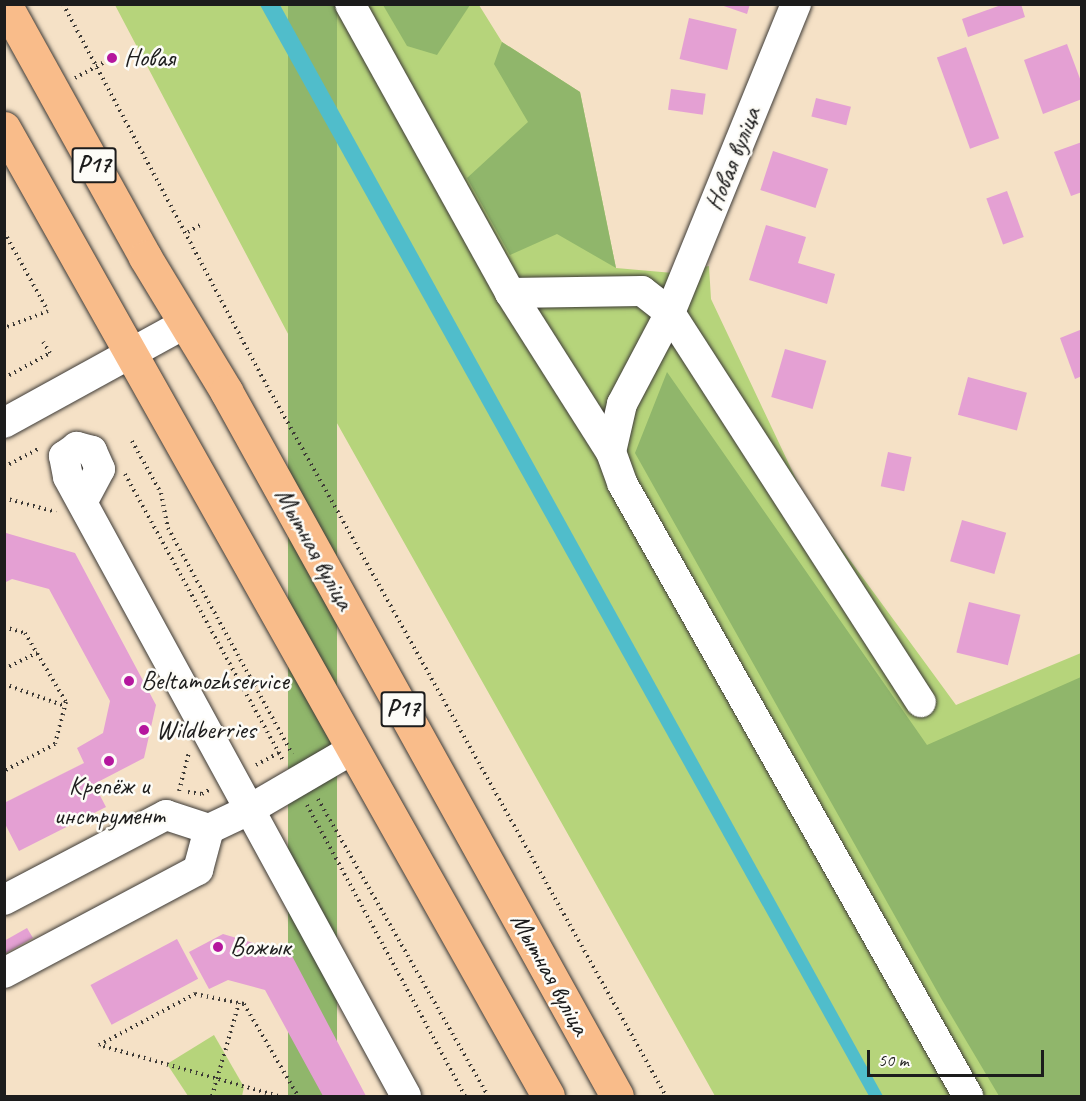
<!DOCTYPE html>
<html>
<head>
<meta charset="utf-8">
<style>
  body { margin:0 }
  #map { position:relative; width:1086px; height:1101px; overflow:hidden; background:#f5e1c6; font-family:Caveat,sans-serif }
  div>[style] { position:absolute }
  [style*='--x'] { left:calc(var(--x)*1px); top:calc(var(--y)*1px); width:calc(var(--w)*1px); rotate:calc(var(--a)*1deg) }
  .green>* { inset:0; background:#b6d47b }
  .forest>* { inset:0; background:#90b66b; transform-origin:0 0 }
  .water>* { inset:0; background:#50bdcb }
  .building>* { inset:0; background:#e4a0d3; transform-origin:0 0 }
  .path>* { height:4px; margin-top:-2px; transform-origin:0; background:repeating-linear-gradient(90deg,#3d3a36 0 1.5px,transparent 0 6px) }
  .roads { filter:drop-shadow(0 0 2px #3d3a36) drop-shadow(0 0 2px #3d3a36) }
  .minor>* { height:30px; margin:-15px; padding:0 15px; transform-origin:15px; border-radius:15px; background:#fff }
  .highway>* { height:33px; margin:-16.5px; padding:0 16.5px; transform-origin:16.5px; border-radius:16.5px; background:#f9bc8a }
  .dots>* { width:16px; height:16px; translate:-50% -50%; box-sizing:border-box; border:3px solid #fdfcf7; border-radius:50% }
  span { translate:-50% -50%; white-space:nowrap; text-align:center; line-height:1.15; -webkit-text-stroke:5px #fdfcf7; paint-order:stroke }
  .shield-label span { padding:2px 4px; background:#fdfcf7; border:2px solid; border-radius:4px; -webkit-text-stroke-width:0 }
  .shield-label { font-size:24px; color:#1c1c1c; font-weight:700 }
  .poi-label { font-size:26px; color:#1c1c1c }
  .left { translate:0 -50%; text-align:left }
  .street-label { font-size:26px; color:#1c1c1c }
  .frame { position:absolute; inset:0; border:6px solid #1c1c1c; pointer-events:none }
  .scale { position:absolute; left:867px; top:1050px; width:177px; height:27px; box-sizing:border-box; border:3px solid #1c1c1c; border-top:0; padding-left:8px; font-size:18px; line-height:21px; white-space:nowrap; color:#1c1c1c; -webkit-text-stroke:4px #fdfcf7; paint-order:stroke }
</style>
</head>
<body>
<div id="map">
  <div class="green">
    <i style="clip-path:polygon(115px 5px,479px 5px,502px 42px,580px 92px,616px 268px,673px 273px,709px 266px,711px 299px,806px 500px,956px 705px,1081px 653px,1081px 1096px,715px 1096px,306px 368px)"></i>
    <i style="clip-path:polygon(214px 1035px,244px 1087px,242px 1096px,188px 1096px,167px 1064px)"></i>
  </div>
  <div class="forest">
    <i style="left:288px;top:5px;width:49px;height:1246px"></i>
    <i style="clip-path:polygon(383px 5px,470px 5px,437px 55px,407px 46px)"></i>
    <i style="clip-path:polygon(502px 42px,580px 92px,616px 268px,557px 234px,510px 255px,467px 178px,528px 122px,494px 64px)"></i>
    <i style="clip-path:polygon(667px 372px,927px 745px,1081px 677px,1081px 1096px,999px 1096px,942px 1000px,635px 453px)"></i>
  </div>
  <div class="water">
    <i style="clip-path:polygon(260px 5px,280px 5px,883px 1096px,869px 1096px)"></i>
  </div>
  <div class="building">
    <i style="clip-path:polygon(718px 4px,750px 4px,747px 14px)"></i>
    <i style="clip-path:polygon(1004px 4px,1021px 4px,1025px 17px,968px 37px,962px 19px)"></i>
    <i style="left:689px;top:18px;width:49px;height:42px;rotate:13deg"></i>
    <i style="clip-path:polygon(1067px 44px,1082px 84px,1082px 99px,1043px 114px,1024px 60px)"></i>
    <i style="left:966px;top:47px;width:97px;height:31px;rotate:70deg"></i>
    <i style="left:671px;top:89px;width:35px;height:21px;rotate:8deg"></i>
    <i style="left:816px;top:98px;width:36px;height:19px;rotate:14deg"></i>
    <i style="clip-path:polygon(1082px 142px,1082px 192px,1071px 196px,1054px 152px)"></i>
    <i style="left:773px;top:151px;width:58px;height:41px;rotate:18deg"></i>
    <i style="left:1007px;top:191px;width:49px;height:22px;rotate:70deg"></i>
    <i style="clip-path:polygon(766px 225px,806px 237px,798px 263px,835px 274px,827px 304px,749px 280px)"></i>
    <i style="clip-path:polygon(1080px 330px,1082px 376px,1075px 379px,1060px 338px)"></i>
    <i style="left:785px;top:349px;width:43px;height:50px;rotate:16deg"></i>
    <i style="left:968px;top:377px;width:61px;height:39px;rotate:15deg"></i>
    <i style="left:888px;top:452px;width:24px;height:35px;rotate:12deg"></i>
    <i style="left:962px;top:520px;width:46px;height:43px;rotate:16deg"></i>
    <i style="clip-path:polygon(6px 533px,75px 553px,156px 705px,144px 758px,94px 784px,106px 807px,19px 851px,4px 822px,4px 803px,84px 763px,77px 748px,103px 733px,110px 701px,49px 589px,12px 579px,4px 583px)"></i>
    <i style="left:969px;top:602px;width:53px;height:52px;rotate:14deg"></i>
    <i style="clip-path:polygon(27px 928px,33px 938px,4px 954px,4px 941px)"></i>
    <i style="clip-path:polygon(223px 934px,291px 954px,366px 1096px,323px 1096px,265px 990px,228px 980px,209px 989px,189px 952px)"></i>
    <i style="left:177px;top:939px;width:45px;height:98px;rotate:62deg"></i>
  </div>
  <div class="path">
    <i style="--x:63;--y:4;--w:421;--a:61.9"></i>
    <i style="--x:261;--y:375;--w:827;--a:60.68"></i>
    <i style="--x:75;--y:78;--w:42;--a:-28.4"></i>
    <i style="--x:4;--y:232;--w:90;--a:60.9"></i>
    <i style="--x:48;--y:311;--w:47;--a:158.9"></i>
    <i style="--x:188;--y:232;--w:16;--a:-30"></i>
    <i style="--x:4;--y:378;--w:52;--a:-28.5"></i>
    <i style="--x:50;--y:353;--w:13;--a:-122"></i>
    <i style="--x:132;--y:441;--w:60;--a:60.9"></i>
    <i style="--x:161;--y:493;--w:36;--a:79"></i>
    <i style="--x:168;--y:528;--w:258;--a:61.2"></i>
    <i style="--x:4;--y:467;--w:38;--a:-28"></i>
    <i style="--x:125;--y:474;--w:329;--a:61.1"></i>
    <i style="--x:4;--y:498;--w:54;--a:15.1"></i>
    <i style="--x:4;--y:627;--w:22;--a:16"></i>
    <i style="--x:25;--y:633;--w:80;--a:59.3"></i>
    <i style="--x:66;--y:702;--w:43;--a:104.7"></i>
    <i style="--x:55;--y:744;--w:58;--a:152.1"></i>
    <i style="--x:4;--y:669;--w:37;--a:-26"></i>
    <i style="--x:4;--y:684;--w:65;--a:19.8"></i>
    <i style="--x:256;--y:765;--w:26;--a:-28"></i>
    <i style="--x:179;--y:791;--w:40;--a:-75.6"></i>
    <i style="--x:188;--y:792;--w:14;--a:8"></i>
    <i style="--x:202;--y:794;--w:8;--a:-30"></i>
    <i style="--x:318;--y:799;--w:342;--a:60.2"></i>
    <i style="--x:307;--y:805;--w:331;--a:61.5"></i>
    <i style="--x:212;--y:1096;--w:97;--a:-73.8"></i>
    <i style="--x:278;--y:1096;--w:186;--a:-164.1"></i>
    <i style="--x:99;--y:1045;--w:109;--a:-28"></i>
    <i style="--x:195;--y:994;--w:50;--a:11.5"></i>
    <i style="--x:244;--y:1004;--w:107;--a:59.6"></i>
  </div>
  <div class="roads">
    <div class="minor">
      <i style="--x:350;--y:4;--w:330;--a:61"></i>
      <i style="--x:510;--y:293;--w:188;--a:57.6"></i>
      <i style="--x:796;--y:4;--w:334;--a:112.2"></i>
      <i style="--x:670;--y:313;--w:103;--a:117.8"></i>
      <i style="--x:622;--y:404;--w:49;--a:102.9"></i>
      <i style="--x:611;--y:452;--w:33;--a:70"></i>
      <i style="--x:622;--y:483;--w:704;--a:60.56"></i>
      <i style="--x:510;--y:293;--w:132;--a:-0.9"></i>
      <i style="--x:642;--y:291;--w:36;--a:38"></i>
      <i style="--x:670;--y:313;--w:463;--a:57.2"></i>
      <i style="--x:4;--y:423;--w:205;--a:-28.8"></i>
      <i style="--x:83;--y:501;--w:36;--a:-62"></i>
      <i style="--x:100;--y:469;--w:20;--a:-114"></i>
      <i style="--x:92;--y:451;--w:16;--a:-165"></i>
      <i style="--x:77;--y:447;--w:16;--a:145"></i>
      <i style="--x:64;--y:456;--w:21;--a:79"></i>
      <i style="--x:68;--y:477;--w:705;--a:61.36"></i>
      <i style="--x:4;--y:900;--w:183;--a:-27.7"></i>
      <i style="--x:166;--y:815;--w:45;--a:18"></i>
      <i style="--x:209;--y:829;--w:42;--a:-25.3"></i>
      <i style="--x:247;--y:811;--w:123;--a:-30.3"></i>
      <i style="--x:4;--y:973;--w:220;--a:-28"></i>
      <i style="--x:198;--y:870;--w:42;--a:-75"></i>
    </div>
    <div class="highway">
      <i style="--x:5;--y:4;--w:289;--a:61"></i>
      <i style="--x:145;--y:257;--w:157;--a:58.8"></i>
      <i style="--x:226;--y:391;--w:806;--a:60.99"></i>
      <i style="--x:4;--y:128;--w:1110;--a:60.66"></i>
    </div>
  </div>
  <div class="dots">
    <i style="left:112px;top:58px;background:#b5179e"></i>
    <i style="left:129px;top:681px;background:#b5179e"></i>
    <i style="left:144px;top:730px;background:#b5179e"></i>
    <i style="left:109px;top:761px;background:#b5179e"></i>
    <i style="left:218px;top:947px;background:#b5179e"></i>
  </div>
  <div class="shield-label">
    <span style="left:94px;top:165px">Р17</span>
    <span style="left:403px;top:709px">Р17</span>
  </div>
  <div class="poi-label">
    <span class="left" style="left:124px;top:58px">Новая</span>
    <span class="left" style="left:141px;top:681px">Beltamozhservice</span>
    <span class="left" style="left:156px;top:730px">Wildberries</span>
    <span style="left:109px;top:801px">Крепёж и<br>инструмент</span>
    <span class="left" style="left:230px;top:947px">Вожык</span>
  </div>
  <div class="street-label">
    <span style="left:733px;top:159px;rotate:-68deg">Новая вуліца</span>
    <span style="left:314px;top:549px;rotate:61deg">Мытная вуліца</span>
    <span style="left:550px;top:974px;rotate:61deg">Мытная вуліца</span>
  </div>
  <div class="frame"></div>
  <div class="scale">50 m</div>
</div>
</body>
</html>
